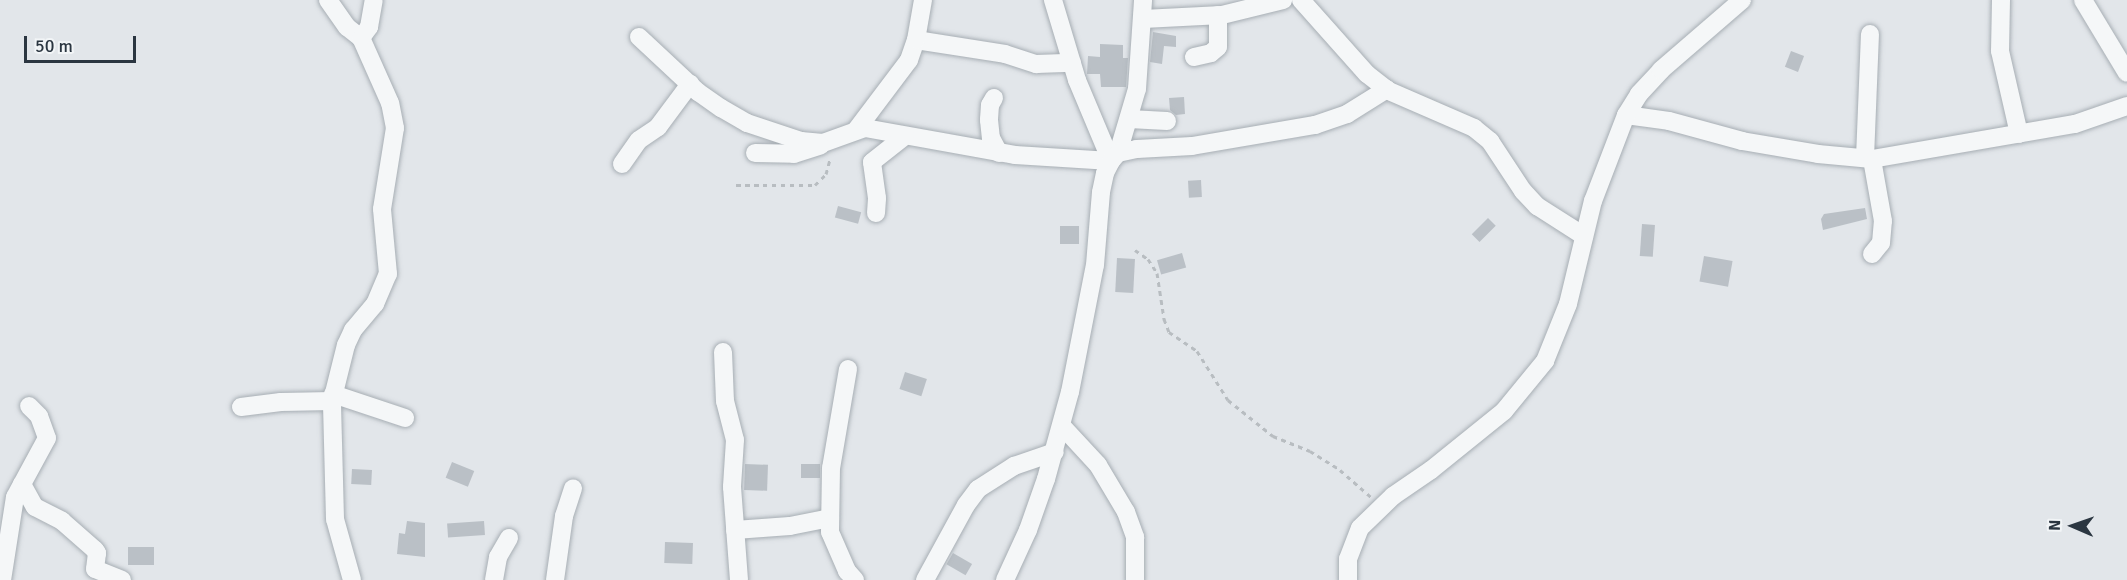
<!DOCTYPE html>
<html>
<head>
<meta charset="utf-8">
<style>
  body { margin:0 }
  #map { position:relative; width:2127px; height:580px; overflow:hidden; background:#e2e6ea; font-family:Signika,sans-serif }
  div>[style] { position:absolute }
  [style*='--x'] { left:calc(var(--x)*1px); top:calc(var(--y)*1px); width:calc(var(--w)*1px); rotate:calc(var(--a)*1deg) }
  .building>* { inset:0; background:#bac0c6; transform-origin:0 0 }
  .path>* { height:3px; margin-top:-1.5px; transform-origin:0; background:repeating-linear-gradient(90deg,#b8bdc1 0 4.5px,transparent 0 9px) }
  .roads { filter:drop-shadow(0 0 2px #a7aeb4) drop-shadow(0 0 2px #a7aeb4) }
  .minor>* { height:18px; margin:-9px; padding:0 9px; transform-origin:9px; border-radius:9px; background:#f5f7f8 }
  span { translate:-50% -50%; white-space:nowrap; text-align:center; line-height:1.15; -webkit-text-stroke:6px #f2f5f7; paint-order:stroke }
  .north { position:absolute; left:2043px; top:496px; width:60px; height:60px; -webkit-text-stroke:4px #f2f5f7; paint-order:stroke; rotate:272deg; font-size:16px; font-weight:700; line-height:24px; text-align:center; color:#2b3641 }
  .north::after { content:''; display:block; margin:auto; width:21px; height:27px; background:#2b3641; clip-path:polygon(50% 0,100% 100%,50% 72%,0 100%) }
  .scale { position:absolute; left:24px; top:36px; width:112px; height:27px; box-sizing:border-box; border:3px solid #2b3641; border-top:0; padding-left:8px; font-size:18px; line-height:21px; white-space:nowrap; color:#2b3641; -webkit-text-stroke:4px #f2f5f7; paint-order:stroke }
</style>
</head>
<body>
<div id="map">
  <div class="building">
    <i style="clip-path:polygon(1153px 32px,1176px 36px,1176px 47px,1164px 46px,1162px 64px,1150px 62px)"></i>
    <i style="clip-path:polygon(1100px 44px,1123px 45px,1123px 58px,1128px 58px,1126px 87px,1101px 87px,1100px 74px,1087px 74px,1088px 56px,1100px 57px)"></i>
    <i style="left:1791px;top:51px;width:14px;height:17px;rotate:21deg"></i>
    <i style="clip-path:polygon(1184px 97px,1185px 114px,1176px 115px,1170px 110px,1169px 98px)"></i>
    <i style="left:1201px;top:180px;width:17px;height:13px;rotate:87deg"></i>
    <i style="left:838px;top:206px;width:24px;height:12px;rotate:15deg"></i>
    <i style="clip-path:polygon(1865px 208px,1867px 219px,1823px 230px,1821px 219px,1824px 214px)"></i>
    <i style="left:1488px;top:218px;width:11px;height:23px;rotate:45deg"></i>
    <i style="left:1642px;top:224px;width:13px;height:32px;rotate:4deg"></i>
    <i style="left:1060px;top:226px;width:19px;height:18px"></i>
    <i style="left:1182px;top:253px;width:15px;height:26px;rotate:74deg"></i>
    <i style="left:1704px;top:256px;width:29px;height:26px;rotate:10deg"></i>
    <i style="left:1117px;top:258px;width:18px;height:34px;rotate:3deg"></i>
    <i style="left:905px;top:372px;width:23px;height:18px;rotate:18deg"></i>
    <i style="left:452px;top:462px;width:24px;height:17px;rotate:22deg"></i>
    <i style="left:745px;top:464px;width:23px;height:26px;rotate:2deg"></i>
    <i style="left:801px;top:464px;width:19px;height:14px"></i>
    <i style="left:352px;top:469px;width:20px;height:15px;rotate:3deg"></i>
    <i style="clip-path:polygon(407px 521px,425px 523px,425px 557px,397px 554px,399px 533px,405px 534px)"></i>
    <i style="left:484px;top:521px;width:14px;height:37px;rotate:86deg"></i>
    <i style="left:665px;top:542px;width:28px;height:21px;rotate:2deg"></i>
    <i style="left:154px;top:547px;width:18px;height:26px;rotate:90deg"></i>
    <i style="left:953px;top:553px;width:22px;height:13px;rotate:30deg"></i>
  </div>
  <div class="path">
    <i style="--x:736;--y:185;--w:79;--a:0"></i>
    <i style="--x:815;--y:185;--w:16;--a:-45"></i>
    <i style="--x:826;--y:174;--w:16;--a:-75"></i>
    <i style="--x:1135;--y:250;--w:16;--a:35"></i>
    <i style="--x:1148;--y:259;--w:17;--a:57"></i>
    <i style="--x:1157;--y:273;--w:47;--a:81.3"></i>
    <i style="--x:1164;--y:319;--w:14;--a:69"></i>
    <i style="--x:1169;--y:332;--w:34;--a:34"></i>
    <i style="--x:1197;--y:351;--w:58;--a:57.7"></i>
    <i style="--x:1228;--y:400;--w:58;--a:38.7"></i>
    <i style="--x:1273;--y:436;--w:40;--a:22"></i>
    <i style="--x:1310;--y:451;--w:36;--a:32"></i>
    <i style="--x:1340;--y:470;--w:41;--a:41.1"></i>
  </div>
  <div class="roads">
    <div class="minor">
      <i style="--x:328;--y:0;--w:33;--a:55"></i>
      <i style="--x:347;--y:27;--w:18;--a:38"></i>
      <i style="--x:1301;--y:0;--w:99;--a:48.3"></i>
      <i style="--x:1367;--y:74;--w:28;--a:38"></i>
      <i style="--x:1389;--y:91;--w:93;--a:23.5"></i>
      <i style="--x:1474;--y:128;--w:21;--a:39"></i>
      <i style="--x:1490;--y:141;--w:60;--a:56.6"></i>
      <i style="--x:1523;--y:191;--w:21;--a:47"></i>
      <i style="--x:1537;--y:206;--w:56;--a:32.6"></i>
      <i style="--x:2001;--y:0;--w:51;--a:91.1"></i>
      <i style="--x:2000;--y:51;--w:85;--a:77.1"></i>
      <i style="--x:2083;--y:0;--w:85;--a:58.9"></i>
      <i style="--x:1143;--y:19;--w:79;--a:-2.9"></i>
      <i style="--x:1222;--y:15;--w:63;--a:-13.8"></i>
      <i style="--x:639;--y:37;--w:81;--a:43"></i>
      <i style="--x:698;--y:92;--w:28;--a:35"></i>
      <i style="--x:721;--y:108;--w:30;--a:30"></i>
      <i style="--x:747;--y:123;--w:57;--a:18.4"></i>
      <i style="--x:801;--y:141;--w:22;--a:5"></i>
      <i style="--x:823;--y:143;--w:45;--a:-19.7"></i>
      <i style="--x:865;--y:128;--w:152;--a:10.2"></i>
      <i style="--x:1015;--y:155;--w:96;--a:3.6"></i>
      <i style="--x:1111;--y:161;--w:88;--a:-112.8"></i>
      <i style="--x:1077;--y:80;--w:84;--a:-106.7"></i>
      <i style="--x:916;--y:40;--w:90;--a:8.9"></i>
      <i style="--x:1005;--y:54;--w:33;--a:18"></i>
      <i style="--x:1036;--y:64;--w:36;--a:-2"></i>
      <i style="--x:1194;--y:57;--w:17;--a:-13"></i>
      <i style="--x:1211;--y:53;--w:9;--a:-41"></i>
      <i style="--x:1218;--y:47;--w:32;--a:-90"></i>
      <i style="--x:994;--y:98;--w:8;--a:120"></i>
      <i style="--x:990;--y:105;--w:15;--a:94"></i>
      <i style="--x:989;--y:120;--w:18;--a:84"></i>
      <i style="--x:991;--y:138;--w:17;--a:62"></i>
      <i style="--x:1626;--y:115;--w:43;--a:7.9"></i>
      <i style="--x:1669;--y:121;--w:76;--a:15.3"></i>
      <i style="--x:1742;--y:141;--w:77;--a:9.7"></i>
      <i style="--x:1818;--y:154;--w:54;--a:5.3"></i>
      <i style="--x:1872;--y:159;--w:206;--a:-9.8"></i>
      <i style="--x:2075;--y:124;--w:55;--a:-19.1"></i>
      <i style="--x:1129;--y:119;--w:38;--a:3"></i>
      <i style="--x:857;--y:129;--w:86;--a:-53"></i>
      <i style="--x:909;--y:60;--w:21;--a:-71"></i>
      <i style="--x:916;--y:40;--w:41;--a:-80.1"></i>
      <i style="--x:755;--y:153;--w:39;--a:1"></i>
      <i style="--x:794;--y:154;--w:28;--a:-18"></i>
      <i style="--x:1118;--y:153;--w:67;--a:-73.5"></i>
      <i style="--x:1137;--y:89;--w:89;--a:-86.1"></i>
      <i style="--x:1865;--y:158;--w:124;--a:-87.7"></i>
      <i style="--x:622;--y:164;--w:29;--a:-55"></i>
      <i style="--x:639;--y:140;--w:23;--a:-34"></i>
      <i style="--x:658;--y:127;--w:54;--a:-53.3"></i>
      <i style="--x:876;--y:213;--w:15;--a:-86"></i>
      <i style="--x:877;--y:198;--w:36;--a:-98"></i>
      <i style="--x:872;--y:162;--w:42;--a:-38.2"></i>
      <i style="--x:1872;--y:254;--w:14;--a:-51"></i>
      <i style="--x:1881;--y:243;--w:22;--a:-85"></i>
      <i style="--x:1883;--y:221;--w:63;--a:-100.1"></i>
      <i style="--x:723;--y:352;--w:49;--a:87.7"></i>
      <i style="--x:725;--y:401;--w:40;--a:75.6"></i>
      <i style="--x:735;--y:440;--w:47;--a:93.7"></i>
      <i style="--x:732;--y:487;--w:93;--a:85.7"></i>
      <i style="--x:848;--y:369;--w:100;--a:99.7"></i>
      <i style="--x:831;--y:468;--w:64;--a:90.9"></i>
      <i style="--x:830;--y:532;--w:43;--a:66.4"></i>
      <i style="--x:847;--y:571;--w:12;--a:48"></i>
      <i style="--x:333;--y:394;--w:76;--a:18.4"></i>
      <i style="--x:241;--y:407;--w:40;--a:-7.1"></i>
      <i style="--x:281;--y:402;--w:51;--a:-1.1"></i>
      <i style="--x:1062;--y:426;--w:53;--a:47.3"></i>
      <i style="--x:1098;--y:465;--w:55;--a:59.2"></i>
      <i style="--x:1126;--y:512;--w:27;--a:70"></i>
      <i style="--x:1135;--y:537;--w:43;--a:90"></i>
      <i style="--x:22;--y:484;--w:26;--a:61"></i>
      <i style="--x:35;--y:507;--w:30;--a:27"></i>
      <i style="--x:62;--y:521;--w:44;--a:41.3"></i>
      <i style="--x:95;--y:550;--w:4;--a:56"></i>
      <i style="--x:97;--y:553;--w:16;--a:97"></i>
      <i style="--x:95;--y:569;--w:29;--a:22"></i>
      <i style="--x:735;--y:530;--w:55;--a:-4.2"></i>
      <i style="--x:790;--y:526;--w:41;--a:-11.3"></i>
      <i style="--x:2;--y:580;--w:84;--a:-81.1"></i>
      <i style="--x:15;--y:497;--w:67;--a:-61.5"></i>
      <i style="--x:47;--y:438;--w:23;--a:-110"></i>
      <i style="--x:39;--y:416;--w:14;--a:-135"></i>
      <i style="--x:352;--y:580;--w:63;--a:-105.6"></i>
      <i style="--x:335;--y:519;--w:118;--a:-91.5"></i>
      <i style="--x:332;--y:401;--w:58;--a:-76"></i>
      <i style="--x:346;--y:345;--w:17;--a:-65"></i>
      <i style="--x:353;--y:330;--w:34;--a:-50"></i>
      <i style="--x:375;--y:304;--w:33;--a:-67"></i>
      <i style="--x:388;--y:274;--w:65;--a:-95.3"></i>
      <i style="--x:382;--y:209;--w:82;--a:-80.9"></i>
      <i style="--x:395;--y:128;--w:25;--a:-101"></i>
      <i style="--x:390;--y:103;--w:71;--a:-114"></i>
      <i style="--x:361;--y:38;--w:14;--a:-54"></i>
      <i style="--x:369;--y:27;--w:27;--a:-80"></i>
      <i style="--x:494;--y:580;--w:23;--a:-80"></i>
      <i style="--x:498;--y:557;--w:22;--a:-60"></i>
      <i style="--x:555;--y:580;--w:65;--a:-82"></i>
      <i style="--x:564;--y:516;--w:29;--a:-72"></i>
      <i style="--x:925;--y:580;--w:85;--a:-61.3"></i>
      <i style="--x:966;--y:505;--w:20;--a:-53"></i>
      <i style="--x:978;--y:489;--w:43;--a:-32.6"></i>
      <i style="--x:1014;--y:466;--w:43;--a:-18.9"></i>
      <i style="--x:1005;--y:580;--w:55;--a:-65.3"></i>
      <i style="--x:1028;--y:530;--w:54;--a:-70.6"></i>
      <i style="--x:1046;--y:479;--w:90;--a:-74.6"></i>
      <i style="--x:1070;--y:392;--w:129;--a:-78.9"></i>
      <i style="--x:1095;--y:265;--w:73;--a:-85.3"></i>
      <i style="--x:1101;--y:192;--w:19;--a:-78"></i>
      <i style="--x:1105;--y:173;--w:13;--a:-63"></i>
      <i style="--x:1111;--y:161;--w:11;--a:-49"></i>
      <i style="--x:1118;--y:153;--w:19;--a:-12"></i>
      <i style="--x:1137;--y:149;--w:55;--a:-3.1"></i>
      <i style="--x:1192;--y:146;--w:125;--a:-9.7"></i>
      <i style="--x:1315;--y:125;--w:34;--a:-19"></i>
      <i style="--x:1347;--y:114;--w:47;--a:-32"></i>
      <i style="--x:1348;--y:580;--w:21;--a:-90"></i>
      <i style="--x:1348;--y:559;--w:33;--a:-69"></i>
      <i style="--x:1360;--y:528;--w:46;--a:-44.1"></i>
      <i style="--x:1393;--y:496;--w:46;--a:-34.4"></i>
      <i style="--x:1431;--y:470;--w:94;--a:-38.9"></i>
      <i style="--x:1504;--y:411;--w:65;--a:-50.6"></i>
      <i style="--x:1545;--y:361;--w:61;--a:-68"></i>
      <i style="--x:1568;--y:304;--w:106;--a:-76.4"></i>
      <i style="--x:1593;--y:201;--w:92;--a:-69"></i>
      <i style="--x:1626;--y:115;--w:25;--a:-58"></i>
      <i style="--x:1639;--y:94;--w:33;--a:-47"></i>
      <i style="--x:1661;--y:70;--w:107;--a:-40.8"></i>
    </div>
  </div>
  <div class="north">N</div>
  <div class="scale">50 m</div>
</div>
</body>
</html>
